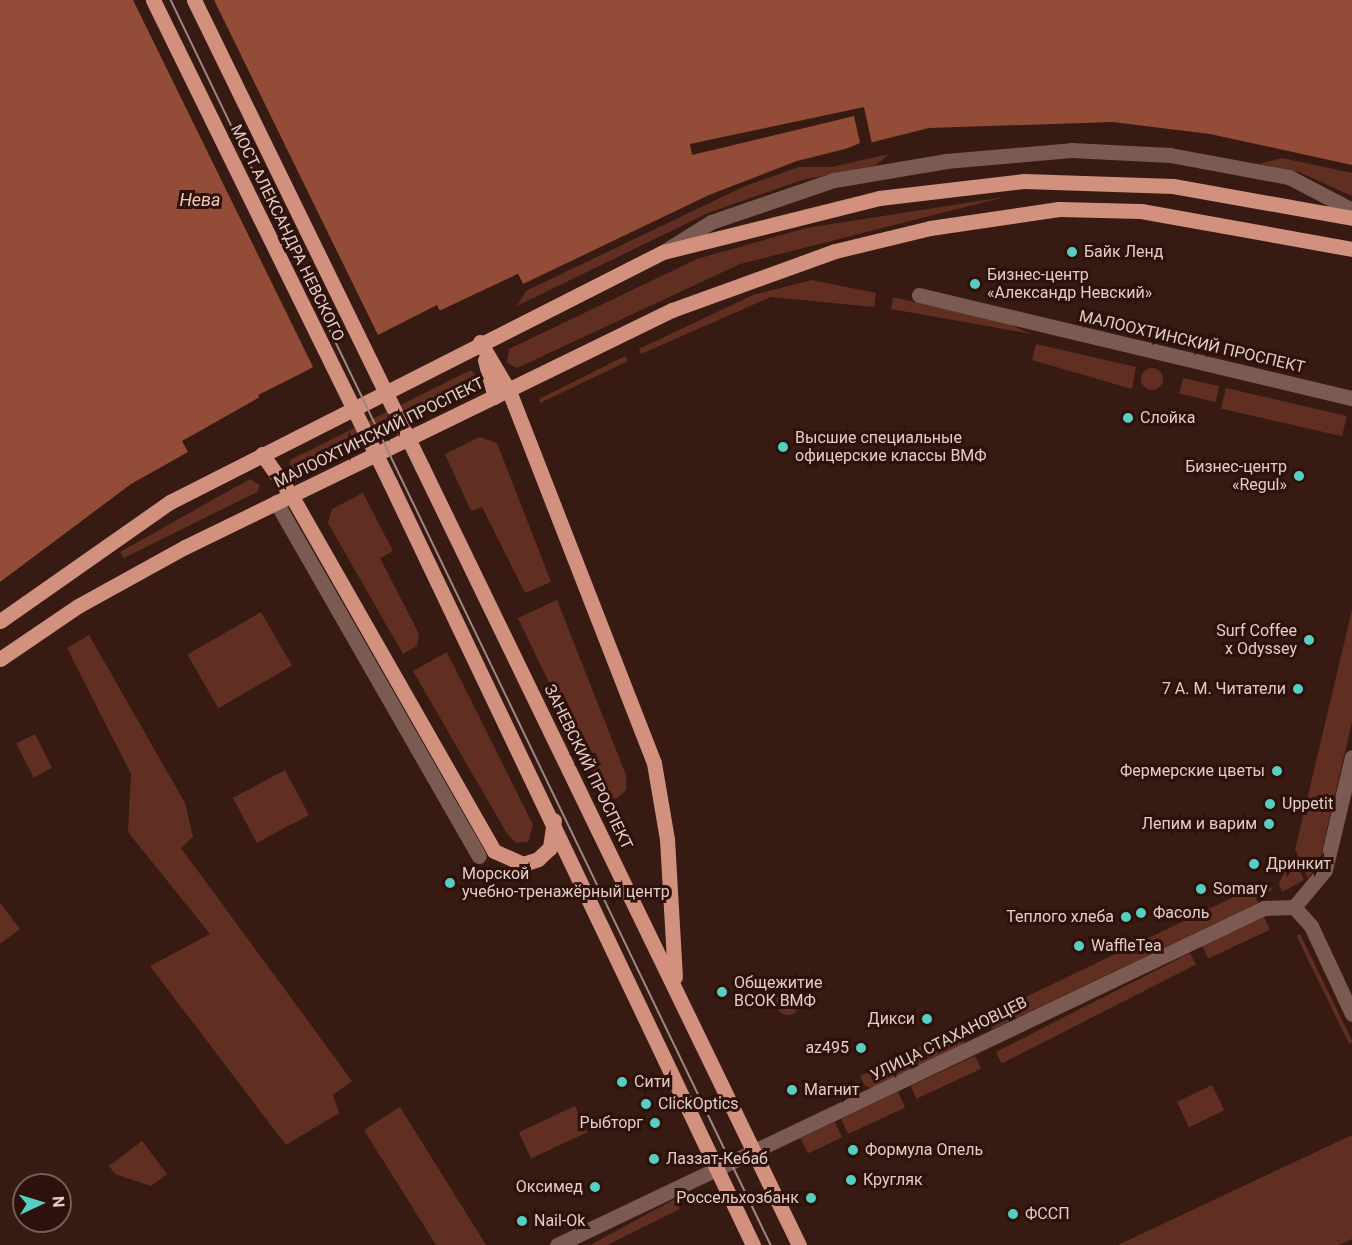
<!DOCTYPE html>
<html>
<head>
<meta charset="utf-8">
<style>
  body { margin:0 }
  #map { position:relative; width:1352px; height:1245px; overflow:hidden; background:#371b13; font-family:Roboto,sans-serif }
  div>[style] { position:absolute }
  [style*='--x'] { left:calc(var(--x)*1px); top:calc(var(--y)*1px); width:calc(var(--w)*1px); rotate:calc(var(--a)*1deg) }
  .green>* { inset:0; background:#602f21; transform-origin:0 0 }
  .round { border-radius:50% }
  .water>* { inset:0; background:#924c38 }
  .pier>* { inset:0; background:#371b13 }
  .minor>* { height:15px; margin:-7.5px; padding:0 7.5px; transform-origin:7.5px; border-radius:7.5px; background:#7a5a51 }
  .major>* { height:15px; margin:-7.5px; padding:0 7.5px; transform-origin:7.5px; border-radius:7.5px; background:#d2907e }
  .tram>* { height:1.5px; margin:-0.75px; padding:0 0.75px; transform-origin:0.75px; border-radius:0.75px; background:#9e8780 }
  .major-bridge>* { height:15px; margin:-7.5px; padding:0 7.5px; transform-origin:7.5px; border-radius:7.5px; background:#d2907e }
  .dots>* { width:16px; height:16px; translate:-50% -50%; box-sizing:border-box; border:3px solid #2d110a; border-radius:50% }
  span { translate:-50% -50%; white-space:nowrap; text-align:center; line-height:1.15; -webkit-text-stroke:6px #2d110a; paint-order:stroke }
  .street-label { font-size:16px; color:#e1cdc7 }
  .poi-label { font-size:16px; color:#e1cdc7 }
  .left { translate:0 -50%; text-align:left }
  .right { translate:-100% -50%; text-align:right }
  .water-label { font-size:18px; color:#f3c8bc; font-style:italic }
  .north { position:absolute; left:12px; top:1173px; width:60px; height:60px; box-sizing:border-box; background:#2d110a; border:2px solid #755c56; border-radius:50%; rotate:86deg; font-size:16px; font-weight:700; line-height:24px; text-align:center; color:#e1cdc7 }
  .north::after { content:''; display:block; margin:auto; width:21px; height:27px; background:#57cec2; clip-path:polygon(50% 0,100% 100%,50% 72%,0 100%) }
</style>
</head>
<body>
<div id="map">
  <div class="green">
    <i style="clip-path:polygon(889px 154px,876px 165px,802px 180px,708px 213px,517px 306px,526px 291px,745px 186px,799px 167px,832px 167px)"></i>
    <i style="clip-path:polygon(1282px 158px,1352px 173px,1352px 196px,1299px 172px,1259px 164px)"></i>
    <i style="clip-path:polygon(1005px 197px,740px 264px,517px 368px,507px 363px,509px 349px,697px 259px,806px 228px)"></i>
    <i style="clip-path:polygon(812px 280px,876px 293px,874px 307px,771px 297px,641px 354px,639px 349px,753px 295px)"></i>
    <i style="clip-path:polygon(893px 297px,1006px 323px,1032px 334px,891px 309px)"></i>
    <i style="clip-path:polygon(1036px 344px,1136px 367px,1132px 389px,1032px 360px)"></i>
    <i style="clip-path:polygon(625px 356px,628px 361px,540px 403px,539px 399px)"></i>
    <i class="round" style="left:1141px;top:368px;width:22px;height:22px"></i>
    <i style="clip-path:polygon(471px 370px,478px 378px,474px 388px,296px 473px,289px 471px,290px 460px)"></i>
    <i style="left:1183px;top:378px;width:37px;height:16px;rotate:13deg"></i>
    <i style="left:1226px;top:388px;width:124px;height:21px;rotate:13deg"></i>
    <i style="clip-path:polygon(480px 437px,497px 443px,551px 582px,525px 593px,482px 507px,471px 511px,445px 454px)"></i>
    <i style="clip-path:polygon(250px 479px,260px 485px,257px 492px,124px 558px,120px 552px)"></i>
    <i style="clip-path:polygon(363px 493px,393px 551px,380px 558px,419px 634px,417px 646px,403px 654px,328px 523px,332px 509px)"></i>
    <i style="clip-path:polygon(557px 600px,626px 775px,626px 790px,616px 799px,602px 793px,518px 618px)"></i>
    <i style="clip-path:polygon(1352px 610px,1352px 722px,1319px 863px,1308px 878px,1295px 850px)"></i>
    <i style="left:261px;top:612px;width:62px;height:85px;rotate:60deg"></i>
    <i style="clip-path:polygon(89px 635px,185px 803px,193px 837px,181px 848px,352px 1081px,333px 1095px,339px 1113px,286px 1145px,150px 966px,210px 934px,128px 832px,131px 774px,67px 648px)"></i>
    <i style="clip-path:polygon(447px 652px,533px 825px,528px 842px,516px 843px,506px 832px,413px 671px)"></i>
    <i style="left:35px;top:734px;width:38px;height:21px;rotate:63deg"></i>
    <i style="left:285px;top:770px;width:51px;height:59px;rotate:62deg"></i>
    <i style="clip-path:polygon(1293px 856px,1304px 880px,1282px 892px,1279px 883px)"></i>
    <i style="clip-path:polygon(1267px 881px,1272px 890px,1256px 898px,1258px 903px,993px 1029px,980px 1019px)"></i>
    <i style="clip-path:polygon(0 903px,20px 929px,0 944px)"></i>
    <i style="left:1264px;top:917px;width:14px;height:68px;rotate:65deg"></i>
    <i style="left:1300px;top:934px;width:120px;height:4px;rotate:64deg"></i>
    <i style="left:1190px;top:953px;width:13px;height:218px;rotate:63deg"></i>
    <i class="round" style="left:776px;top:991px;width:24px;height:24px"></i>
    <i style="clip-path:polygon(965px 1025px,964px 1044px,871px 1088px,865px 1086px,860px 1076px)"></i>
    <i style="left:975px;top:1056px;width:14px;height:71px;rotate:65deg"></i>
    <i style="left:1212px;top:1085px;width:28px;height:39px;rotate:64deg"></i>
    <i style="left:898px;top:1092px;width:17px;height:63px;rotate:65deg"></i>
    <i style="left:575px;top:1106px;width:29px;height:62px;rotate:65deg"></i>
    <i style="clip-path:polygon(400px 1107px,486px 1245px,436px 1245px,364px 1130px)"></i>
    <i style="left:835px;top:1122px;width:17px;height:38px;rotate:65deg"></i>
    <i style="clip-path:polygon(1352px 1135px,1352px 1239px,1339px 1245px,1118px 1245px)"></i>
    <i style="clip-path:polygon(142px 1141px,167px 1174px,151px 1186px,115px 1174px,109px 1166px)"></i>
    <i style="clip-path:polygon(675px 1199px,680px 1209px,607px 1245px,590px 1245px)"></i>
  </div>
  <div class="water">
    <i style="clip-path:polygon(0 0,1352px 0,1352px 165px,1210px 134px,1113px 122px,929px 128px,797px 161px,709px 195px,523px 284px,518px 274px,439px 311px,437px 306px,258px 395px,261px 400px,183px 441px,188px 452px,131px 484px,0 582px)"></i>
  </div>
  <div class="pier">
    <i style="clip-path:polygon(133px 0,214px 0,378px 335px,437px 305px,440px 311px,518px 274px,523px 284px,517px 278px,440px 314px,435px 309px,262px 396px,263px 403px,186px 442px,188px 452px,182px 441px,313px 367px)"></i>
    <i style="clip-path:polygon(864px 107px,872px 144px,839px 152px,860px 143px,854px 116px,692px 155px,690px 144px)"></i>
  </div>
  <div class="minor">
    <i style="--x:666;--y:250;--w:53;--a:-31.9"></i>
    <i style="--x:711;--y:222;--w:130;--a:-18.9"></i>
    <i style="--x:834;--y:180;--w:114;--a:-9.6"></i>
    <i style="--x:946;--y:161;--w:125;--a:-5"></i>
    <i style="--x:1071;--y:150;--w:99;--a:2.9"></i>
    <i style="--x:1170;--y:155;--w:121;--a:10.5"></i>
    <i style="--x:1289;--y:177;--w:71;--a:27.6"></i>
    <i style="--x:919;--y:295;--w:445;--a:13.4"></i>
    <i style="--x:276;--y:502;--w:408;--a:60.2"></i>
    <i style="--x:1294;--y:907;--w:48;--a:-50"></i>
    <i style="--x:1325;--y:870;--w:116;--a:-76.6"></i>
    <i style="--x:1294;--y:907;--w:25;--a:48"></i>
    <i style="--x:1311;--y:926;--w:97;--a:65"></i>
    <i style="--x:557;--y:1245;--w:783;--a:-25.49"></i>
    <i style="--x:1264;--y:908;--w:30;--a:-2"></i>
  </div>
  <div class="major">
    <i style="--x:480;--y:342;--w:57;--a:59.4"></i>
    <i style="--x:509;--y:391;--w:399;--a:68.7"></i>
    <i style="--x:654;--y:763;--w:77;--a:80.3"></i>
    <i style="--x:667;--y:839;--w:138;--a:86.7"></i>
    <i style="--x:485;--y:360;--w:38;--a:75"></i>
    <i style="--x:262;--y:454;--w:50;--a:54.7"></i>
    <i style="--x:291;--y:495;--w:410;--a:60.3"></i>
    <i style="--x:494;--y:851;--w:32;--a:24"></i>
    <i style="--x:523;--y:864;--w:16;--a:-18"></i>
    <i style="--x:538;--y:859;--w:16;--a:-43"></i>
    <i style="--x:550;--y:848;--w:28;--a:-82"></i>
    <i style="--x:422;--y:467;--w:865;--a:64.15"></i>
    <i style="--x:390;--y:483;--w:844;--a:64.53"></i>
    <i style="--x:0;--y:621;--w:208;--a:-35"></i>
    <i style="--x:170;--y:502;--w:553;--a:-26.89"></i>
    <i style="--x:663;--y:252;--w:223;--a:-14"></i>
    <i style="--x:879;--y:198;--w:146;--a:-6.7"></i>
    <i style="--x:1024;--y:181;--w:149;--a:1.9"></i>
    <i style="--x:1173;--y:186;--w:182;--a:10.1"></i>
    <i style="--x:0;--y:659;--w:94;--a:-34.2"></i>
    <i style="--x:78;--y:606;--w:122;--a:-28.9"></i>
    <i style="--x:185;--y:547;--w:542;--a:-25.95"></i>
    <i style="--x:672;--y:310;--w:173;--a:-19.9"></i>
    <i style="--x:835;--y:251;--w:98;--a:-13.6"></i>
    <i style="--x:930;--y:228;--w:130;--a:-8.4"></i>
    <i style="--x:1059;--y:209;--w:82;--a:1.4"></i>
    <i style="--x:1141;--y:211;--w:214;--a:10.2"></i>
  </div>
  <div class="tram">
    <i style="--x:171;--y:0;--w:1382;--a:64.27"></i>
  </div>
  <div class="major-bridge">
    <i style="--x:153;--y:0;--w:538;--a:63.86"></i>
    <i style="--x:194;--y:0;--w:520;--a:63.98"></i>
  </div>
  <div class="dots">
    <i style="left:1072px;top:252px;background:#57cec2"></i>
    <i style="left:975px;top:284px;background:#57cec2"></i>
    <i style="left:1128px;top:418px;background:#57cec2"></i>
    <i style="left:783px;top:447px;background:#57cec2"></i>
    <i style="left:1299px;top:476px;background:#57cec2"></i>
    <i style="left:1309px;top:640px;background:#57cec2"></i>
    <i style="left:1298px;top:689px;background:#57cec2"></i>
    <i style="left:1277px;top:771px;background:#57cec2"></i>
    <i style="left:1270px;top:804px;background:#57cec2"></i>
    <i style="left:1269px;top:824px;background:#57cec2"></i>
    <i style="left:1254px;top:864px;background:#57cec2"></i>
    <i style="left:450px;top:883px;background:#57cec2"></i>
    <i style="left:1201px;top:889px;background:#57cec2"></i>
    <i style="left:1141px;top:913px;background:#57cec2"></i>
    <i style="left:1126px;top:917px;background:#57cec2"></i>
    <i style="left:1079px;top:946px;background:#57cec2"></i>
    <i style="left:722px;top:992px;background:#57cec2"></i>
    <i style="left:927px;top:1019px;background:#57cec2"></i>
    <i style="left:861px;top:1048px;background:#57cec2"></i>
    <i style="left:622px;top:1082px;background:#57cec2"></i>
    <i style="left:792px;top:1090px;background:#57cec2"></i>
    <i style="left:646px;top:1104px;background:#57cec2"></i>
    <i style="left:655px;top:1123px;background:#57cec2"></i>
    <i style="left:853px;top:1150px;background:#57cec2"></i>
    <i style="left:654px;top:1159px;background:#57cec2"></i>
    <i style="left:851px;top:1180px;background:#57cec2"></i>
    <i style="left:595px;top:1187px;background:#57cec2"></i>
    <i style="left:811px;top:1198px;background:#57cec2"></i>
    <i style="left:1013px;top:1214px;background:#57cec2"></i>
    <i style="left:522px;top:1221px;background:#57cec2"></i>
  </div>
  <div class="street-label">
    <span style="left:287px;top:233px;rotate:64deg">МОСТ АЛЕКСАНДРА НЕВСКОГО</span>
    <span style="left:1192px;top:342px;rotate:13deg">МАЛООХТИНСКИЙ ПРОСПЕКТ</span>
    <span style="left:379px;top:433px;rotate:-26deg">МАЛООХТИНСКИЙ ПРОСПЕКТ</span>
    <span style="left:588px;top:767px;rotate:64deg">ЗАНЕВСКИЙ ПРОСПЕКТ</span>
    <span style="left:949px;top:1039px;rotate:-26deg">УЛИЦА СТАХАНОВЦЕВ</span>
  </div>
  <div class="poi-label">
    <span class="left" style="left:1084px;top:252px">Байк Ленд</span>
    <span class="left" style="left:987px;top:284px">Бизнес-центр<br>«Александр Невский»</span>
    <span class="left" style="left:1140px;top:418px">Слойка</span>
    <span class="left" style="left:795px;top:447px">Высшие специальные<br>офицерские классы ВМФ</span>
    <span class="right" style="left:1287px;top:476px">Бизнес-центр<br>«Regul»</span>
    <span class="right" style="left:1297px;top:640px">Surf Coffee<br>х Odyssey</span>
    <span class="right" style="left:1286px;top:689px">7 А. М. Читатели</span>
    <span class="right" style="left:1265px;top:771px">Фермерские цветы</span>
    <span class="left" style="left:1282px;top:804px">Uppetit</span>
    <span class="right" style="left:1257px;top:824px">Лепим и варим</span>
    <span class="left" style="left:1266px;top:864px">Дринкит</span>
    <span class="left" style="left:462px;top:883px">Морской<br>учебно-тренажёрный центр</span>
    <span class="left" style="left:1213px;top:889px">Somary</span>
    <span class="left" style="left:1153px;top:913px">Фасоль</span>
    <span class="right" style="left:1114px;top:917px">Теплого хлеба</span>
    <span class="left" style="left:1091px;top:946px">WaffleTea</span>
    <span class="left" style="left:734px;top:992px">Общежитие<br>ВСОК ВМФ</span>
    <span class="right" style="left:915px;top:1019px">Дикси</span>
    <span class="right" style="left:849px;top:1048px">az495</span>
    <span class="left" style="left:634px;top:1082px">Сити</span>
    <span class="left" style="left:804px;top:1090px">Магнит</span>
    <span class="left" style="left:658px;top:1104px">ClickOptics</span>
    <span class="right" style="left:643px;top:1123px">Рыбторг</span>
    <span class="left" style="left:865px;top:1150px">Формула Опель</span>
    <span class="left" style="left:666px;top:1159px">Лаззат-Кебаб</span>
    <span class="left" style="left:863px;top:1180px">Кругляк</span>
    <span class="right" style="left:583px;top:1187px">Оксимед</span>
    <span class="right" style="left:799px;top:1198px">Россельхозбанк</span>
    <span class="left" style="left:1025px;top:1214px">ФССП</span>
    <span class="left" style="left:534px;top:1221px">Nail-Ok</span>
  </div>
  <div class="water-label">
    <span style="left:200px;top:200px">Нева</span>
  </div>
  <div class="north">N</div>
</div>
</body>
</html>
